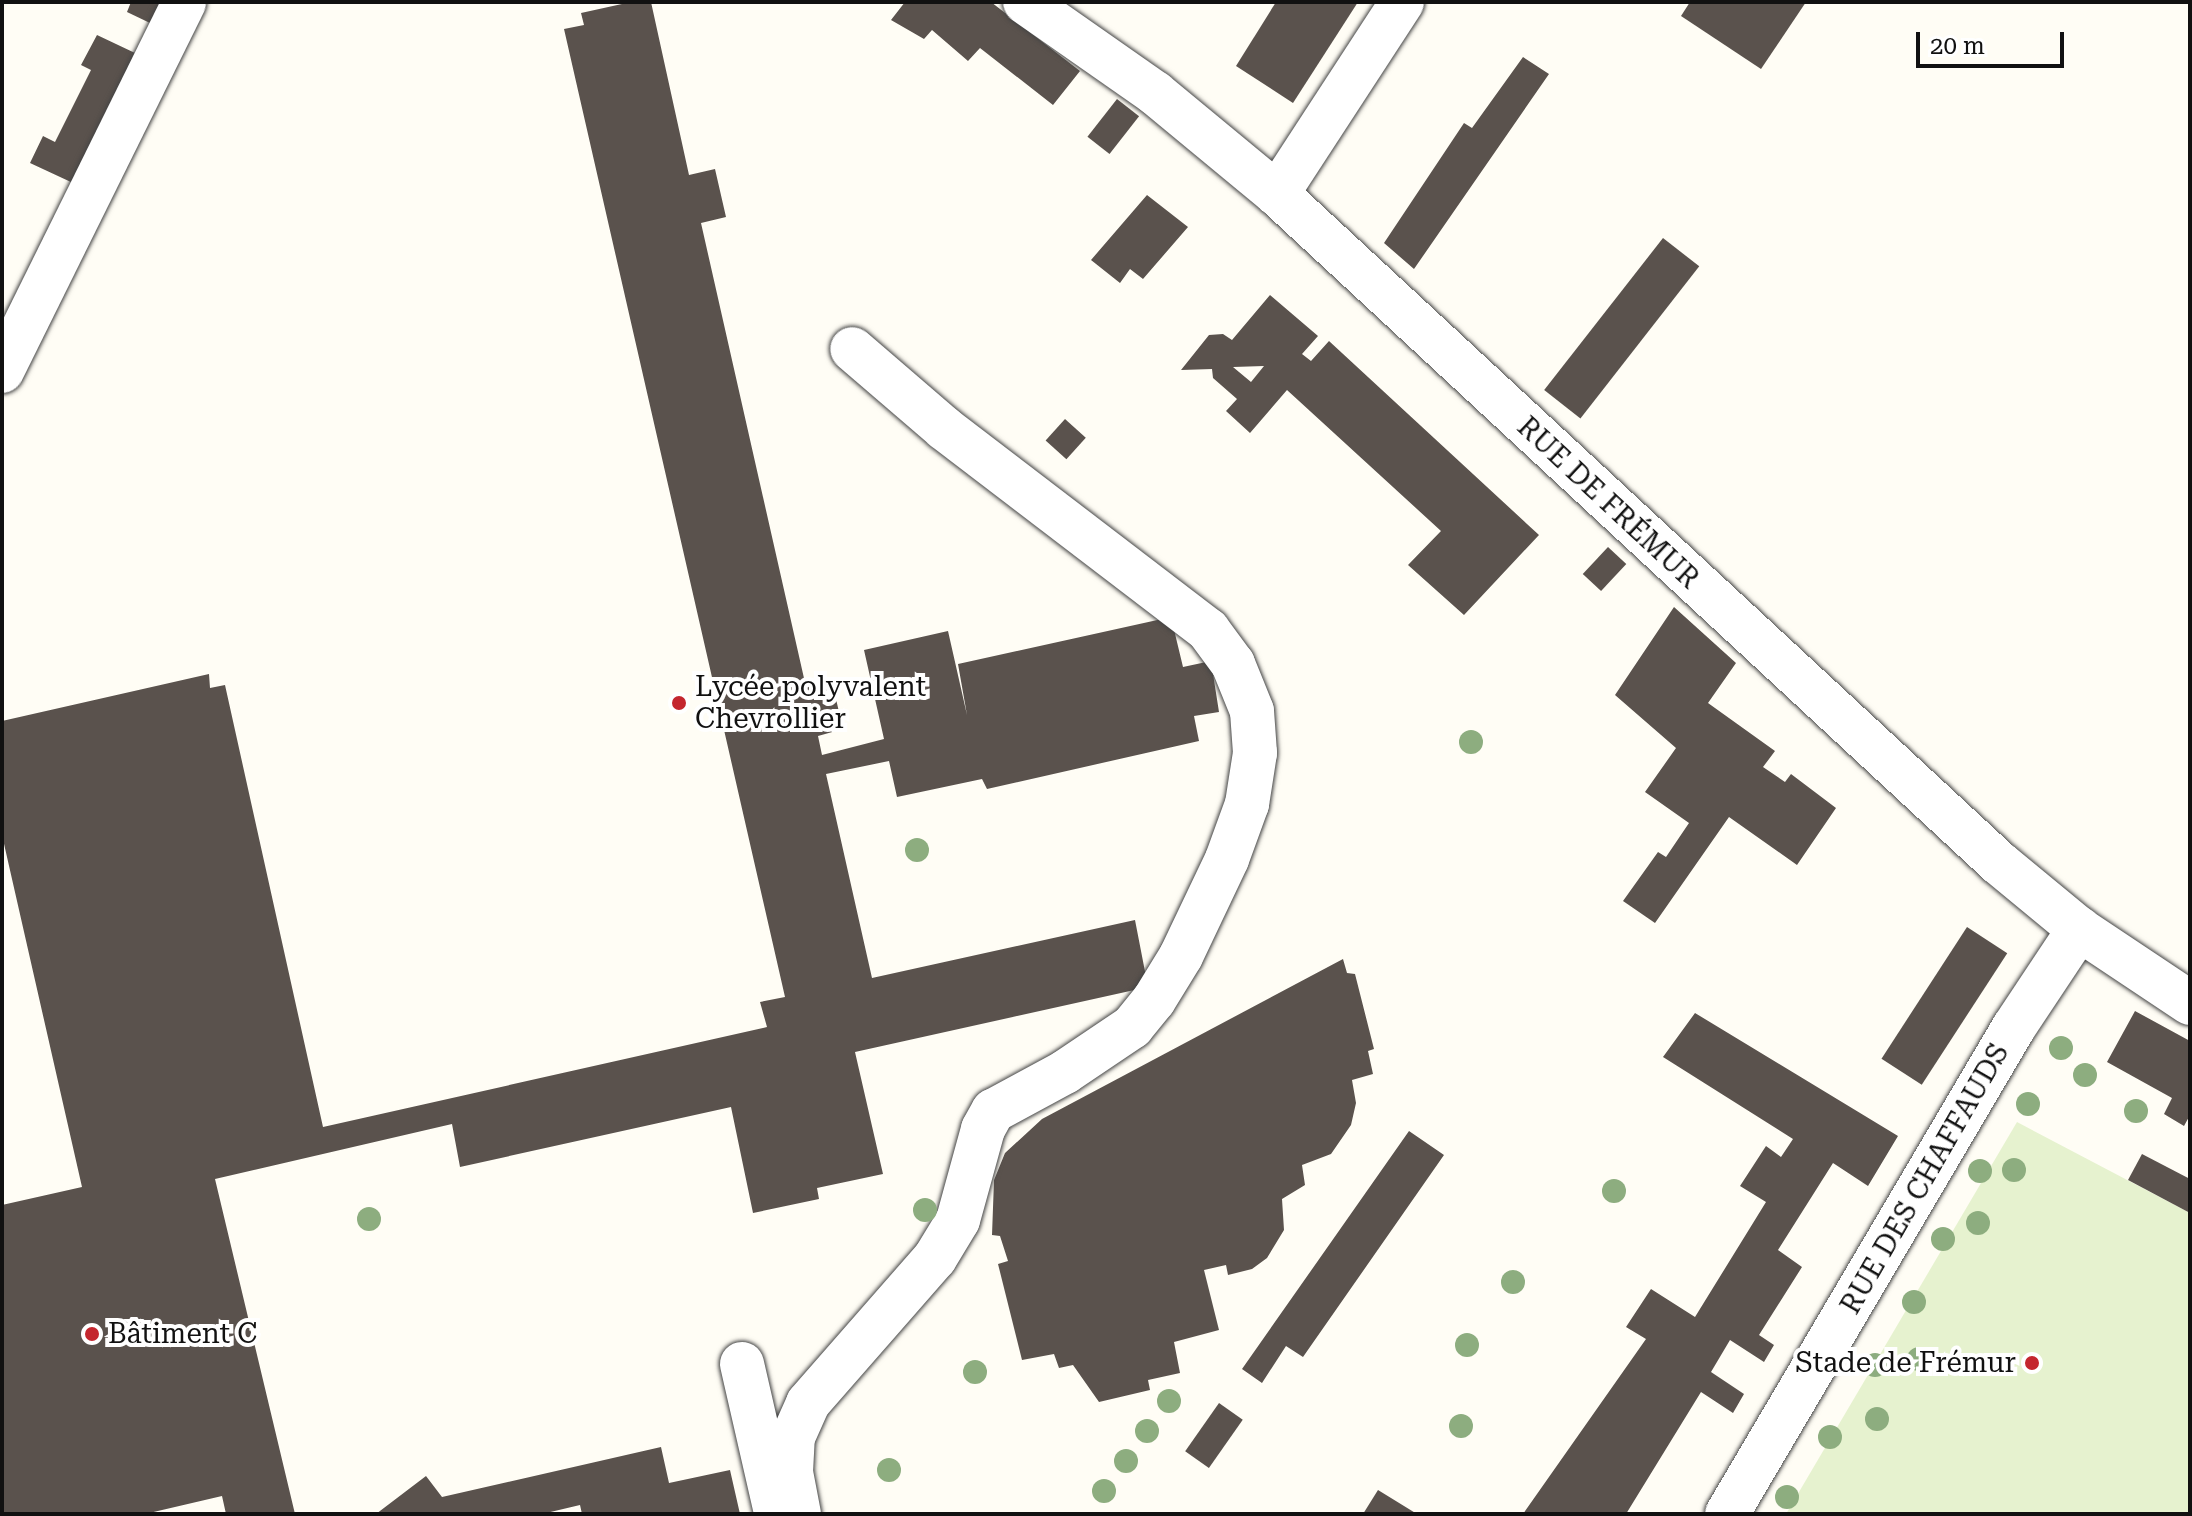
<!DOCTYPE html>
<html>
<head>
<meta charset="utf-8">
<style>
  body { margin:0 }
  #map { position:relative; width:2192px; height:1516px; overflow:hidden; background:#fffdf5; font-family:"Roboto Serif",serif }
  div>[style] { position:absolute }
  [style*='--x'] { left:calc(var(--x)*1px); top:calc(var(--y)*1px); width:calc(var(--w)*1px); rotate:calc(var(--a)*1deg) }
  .pitch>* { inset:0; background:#e6f2cf }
  .building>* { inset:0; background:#5a524d; transform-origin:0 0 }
  .roads { filter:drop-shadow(0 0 2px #444) drop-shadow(0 0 2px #444) }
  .minor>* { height:44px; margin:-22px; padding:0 22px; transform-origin:22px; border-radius:22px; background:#fff }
  .trees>* { width:24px; height:24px; margin:-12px; border-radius:50%; background:#8dad7f }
  .dots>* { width:22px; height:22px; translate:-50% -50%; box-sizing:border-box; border:4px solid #fff; border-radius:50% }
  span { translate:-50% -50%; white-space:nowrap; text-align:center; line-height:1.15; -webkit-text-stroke:8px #fff; paint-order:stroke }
  .street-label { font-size:28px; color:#111 }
  .poi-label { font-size:28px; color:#111 }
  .left { translate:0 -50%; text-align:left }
  .right { translate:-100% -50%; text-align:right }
  .frame { position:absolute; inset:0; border:4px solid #111; pointer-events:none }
  .scale { position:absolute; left:1916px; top:32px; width:148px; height:36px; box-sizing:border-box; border:4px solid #111; border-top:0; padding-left:10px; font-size:24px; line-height:28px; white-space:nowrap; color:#111; -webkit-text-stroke:6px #fff; paint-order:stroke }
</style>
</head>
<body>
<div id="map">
  <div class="pitch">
    <i style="clip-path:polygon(2017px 1122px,2190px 1213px,2190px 1514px,1786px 1514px)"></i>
  </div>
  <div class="building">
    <i style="clip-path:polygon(131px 2px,160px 2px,150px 23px,127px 12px)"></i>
    <i style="clip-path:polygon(631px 2px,651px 2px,689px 175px,715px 169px,726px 217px,701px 223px,806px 687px,832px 682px,843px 729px,818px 736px,822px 755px,884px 739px,864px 650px,948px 631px,967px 715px,958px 664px,1171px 617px,1183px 667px,1211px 661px,1219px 712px,1194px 716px,1199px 741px,987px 789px,982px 779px,897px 797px,889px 761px,826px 774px,872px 978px,1135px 920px,1148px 987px,855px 1052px,883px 1174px,817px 1188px,819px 1199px,753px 1213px,731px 1107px,460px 1167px,452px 1124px,215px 1179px,295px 1514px,226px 1514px,222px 1496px,145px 1514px,2px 1514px,2px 1205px,82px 1187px,2px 835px,2px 721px,209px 674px,210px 688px,225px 685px,323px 1127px,767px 1027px,760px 1002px,785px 997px,564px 29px,584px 25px,581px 13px)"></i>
    <i style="clip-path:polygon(905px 2px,991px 2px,1080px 71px,1053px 105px,980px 48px,968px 61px,932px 30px,924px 39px,891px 20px)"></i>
    <i style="clip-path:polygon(1276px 2px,1358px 2px,1293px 103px,1236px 66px)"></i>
    <i style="clip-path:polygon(1690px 2px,1806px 2px,1761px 69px,1681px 16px)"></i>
    <i style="clip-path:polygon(97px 35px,135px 53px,73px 183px,30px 163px,43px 136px,55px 142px,91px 70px,81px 65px)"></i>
    <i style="clip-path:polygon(1523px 57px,1549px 74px,1414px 269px,1384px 243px,1464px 123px,1472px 128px)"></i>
    <i style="left:1117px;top:99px;width:28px;height:48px;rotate:38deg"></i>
    <i style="clip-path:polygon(1147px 195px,1188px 227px,1143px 279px,1130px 269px,1120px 283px,1091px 260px)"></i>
    <i style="left:1663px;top:238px;width:46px;height:193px;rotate:38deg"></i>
    <i style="clip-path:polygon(evenodd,1270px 295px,1318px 336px,1302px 354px,1311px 361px,1329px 341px,1539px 535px,1464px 615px,1408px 565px,1441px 531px,1287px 390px,1250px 433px,1226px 411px,1237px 399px,1213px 378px,1212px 369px,1181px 370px,1209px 335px,1223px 334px,1232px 340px,1270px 295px,1264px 366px,1251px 382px,1233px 367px,1264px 366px)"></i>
    <i style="left:1065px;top:419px;width:28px;height:29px;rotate:42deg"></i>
    <i style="left:1608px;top:547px;width:25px;height:37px;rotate:43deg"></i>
    <i style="clip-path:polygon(1674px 607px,1736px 663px,1708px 703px,1775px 751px,1763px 767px,1785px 782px,1791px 774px,1836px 808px,1797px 865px,1729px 817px,1655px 923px,1623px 901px,1658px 852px,1666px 857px,1689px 823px,1645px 792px,1676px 748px,1615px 695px)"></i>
    <i style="left:1967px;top:927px;width:48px;height:157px;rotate:33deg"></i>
    <i style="clip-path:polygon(1343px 959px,1347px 973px,1355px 974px,1374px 1049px,1368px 1051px,1373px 1074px,1352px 1080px,1356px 1103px,1351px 1125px,1331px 1154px,1302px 1165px,1305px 1185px,1282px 1199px,1284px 1230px,1267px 1258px,1252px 1269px,1228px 1275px,1226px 1265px,1204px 1270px,1219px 1330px,1174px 1342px,1180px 1373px,1148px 1380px,1150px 1390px,1099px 1402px,1073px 1365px,1059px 1368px,1054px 1354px,1022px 1360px,998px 1264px,1008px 1261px,1000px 1236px,992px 1235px,994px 1180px,1005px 1153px,1042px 1119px)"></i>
    <i style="clip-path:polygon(2135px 1011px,2190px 1041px,2190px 1115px,2184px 1126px,2164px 1114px,2172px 1098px,2107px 1062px)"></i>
    <i style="clip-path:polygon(1695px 1013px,1898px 1136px,1868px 1186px,1833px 1163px,1778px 1250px,1802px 1267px,1759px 1335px,1774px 1345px,1764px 1362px,1730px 1340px,1711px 1372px,1744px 1394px,1733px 1413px,1701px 1392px,1626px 1514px,1523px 1514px,1646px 1339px,1626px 1327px,1651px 1289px,1695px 1317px,1766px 1202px,1740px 1186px,1766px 1146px,1781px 1157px,1793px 1139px,1663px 1057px)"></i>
    <i style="clip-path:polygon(1409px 1131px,1444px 1155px,1303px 1357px,1286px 1346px,1262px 1383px,1242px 1369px)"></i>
    <i style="clip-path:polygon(2142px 1154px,2190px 1179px,2190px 1213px,2128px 1180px)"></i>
    <i style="left:1219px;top:1403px;width:29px;height:59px;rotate:35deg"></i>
    <i style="clip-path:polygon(661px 1447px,669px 1483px,730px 1470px,740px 1514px,582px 1514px,580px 1505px,542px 1514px,376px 1514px,426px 1476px,442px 1497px)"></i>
    <i style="clip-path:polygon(1378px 1490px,1417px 1514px,1363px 1514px)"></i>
  </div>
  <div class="roads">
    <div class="minor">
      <i style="--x:1025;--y:2;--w:159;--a:35"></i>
      <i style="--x:1155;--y:93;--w:158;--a:39.6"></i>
      <i style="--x:1277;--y:194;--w:984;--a:42.82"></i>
      <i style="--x:1999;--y:863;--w:104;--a:39.5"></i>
      <i style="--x:2079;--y:929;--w:133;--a:33.7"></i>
      <i style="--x:1277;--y:194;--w:229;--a:-56.9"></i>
      <i style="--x:2;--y:371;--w:411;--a:-63.7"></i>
      <i style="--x:742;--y:1364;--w:148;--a:77.1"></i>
      <i style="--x:799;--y:1514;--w:43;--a:-100.8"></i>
      <i style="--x:791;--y:1472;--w:35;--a:-87"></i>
      <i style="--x:793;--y:1437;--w:37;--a:-66"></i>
      <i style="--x:808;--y:1403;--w:193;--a:-48.8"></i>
      <i style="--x:935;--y:1258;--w:44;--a:-58.8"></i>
      <i style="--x:958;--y:1220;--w:94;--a:-74.6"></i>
      <i style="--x:983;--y:1129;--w:21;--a:-61"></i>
      <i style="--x:993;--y:1111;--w:82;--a:-28.4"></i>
      <i style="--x:1065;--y:1072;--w:81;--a:-33.9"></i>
      <i style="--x:1132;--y:1027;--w:35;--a:-51"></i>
      <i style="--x:1154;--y:1000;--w:52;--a:-58.5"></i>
      <i style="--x:1181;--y:956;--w:107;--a:-64.6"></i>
      <i style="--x:1227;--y:859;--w:59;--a:-70"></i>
      <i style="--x:1247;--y:804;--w:52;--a:-81.1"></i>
      <i style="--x:1255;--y:753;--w:42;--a:-94.1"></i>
      <i style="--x:1252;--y:711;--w:51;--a:-112"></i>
      <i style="--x:1233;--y:664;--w:42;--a:-126.3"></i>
      <i style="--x:1208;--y:630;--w:332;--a:-142.6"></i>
      <i style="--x:944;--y:428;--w:121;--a:-139.3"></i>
      <i style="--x:1727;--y:1514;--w:565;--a:-59.49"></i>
      <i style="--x:2014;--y:1027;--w:118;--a:-56.4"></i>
    </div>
  </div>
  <div class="trees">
    <i style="left:1471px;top:742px"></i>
    <i style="left:917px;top:850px"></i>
    <i style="left:2061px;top:1048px"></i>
    <i style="left:2085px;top:1075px"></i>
    <i style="left:2028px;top:1104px"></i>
    <i style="left:2136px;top:1111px"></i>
    <i style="left:2014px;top:1170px"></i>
    <i style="left:1980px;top:1171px"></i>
    <i style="left:1614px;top:1191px"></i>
    <i style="left:925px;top:1210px"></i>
    <i style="left:369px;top:1219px"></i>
    <i style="left:1978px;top:1223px"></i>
    <i style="left:1943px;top:1239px"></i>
    <i style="left:1513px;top:1282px"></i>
    <i style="left:1914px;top:1302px"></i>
    <i style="left:1467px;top:1345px"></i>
    <i style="left:1919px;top:1359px"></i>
    <i style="left:1875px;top:1365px"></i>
    <i style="left:975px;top:1372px"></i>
    <i style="left:1169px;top:1401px"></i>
    <i style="left:1877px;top:1419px"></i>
    <i style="left:1461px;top:1426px"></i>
    <i style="left:1147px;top:1431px"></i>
    <i style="left:1830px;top:1437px"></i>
    <i style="left:1126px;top:1461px"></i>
    <i style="left:889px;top:1470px"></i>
    <i style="left:1104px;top:1491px"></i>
    <i style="left:1787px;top:1497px"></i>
  </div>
  <div class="dots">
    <i style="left:679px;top:703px;background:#c4262e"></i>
    <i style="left:92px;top:1334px;background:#c4262e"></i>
    <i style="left:2032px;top:1363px;background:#c4262e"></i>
  </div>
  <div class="street-label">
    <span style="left:1608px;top:503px;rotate:43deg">RUE DE FRÉMUR</span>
    <span style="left:1925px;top:1179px;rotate:-60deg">RUE DES CHAFFAUDS</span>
  </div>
  <div class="poi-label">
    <span class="left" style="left:695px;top:703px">Lycée polyvalent<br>Chevrollier</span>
    <span class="left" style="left:108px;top:1334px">Bâtiment C</span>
    <span class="right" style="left:2016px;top:1363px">Stade de Frémur</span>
  </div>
  <div class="frame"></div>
  <div class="scale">20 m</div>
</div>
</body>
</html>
